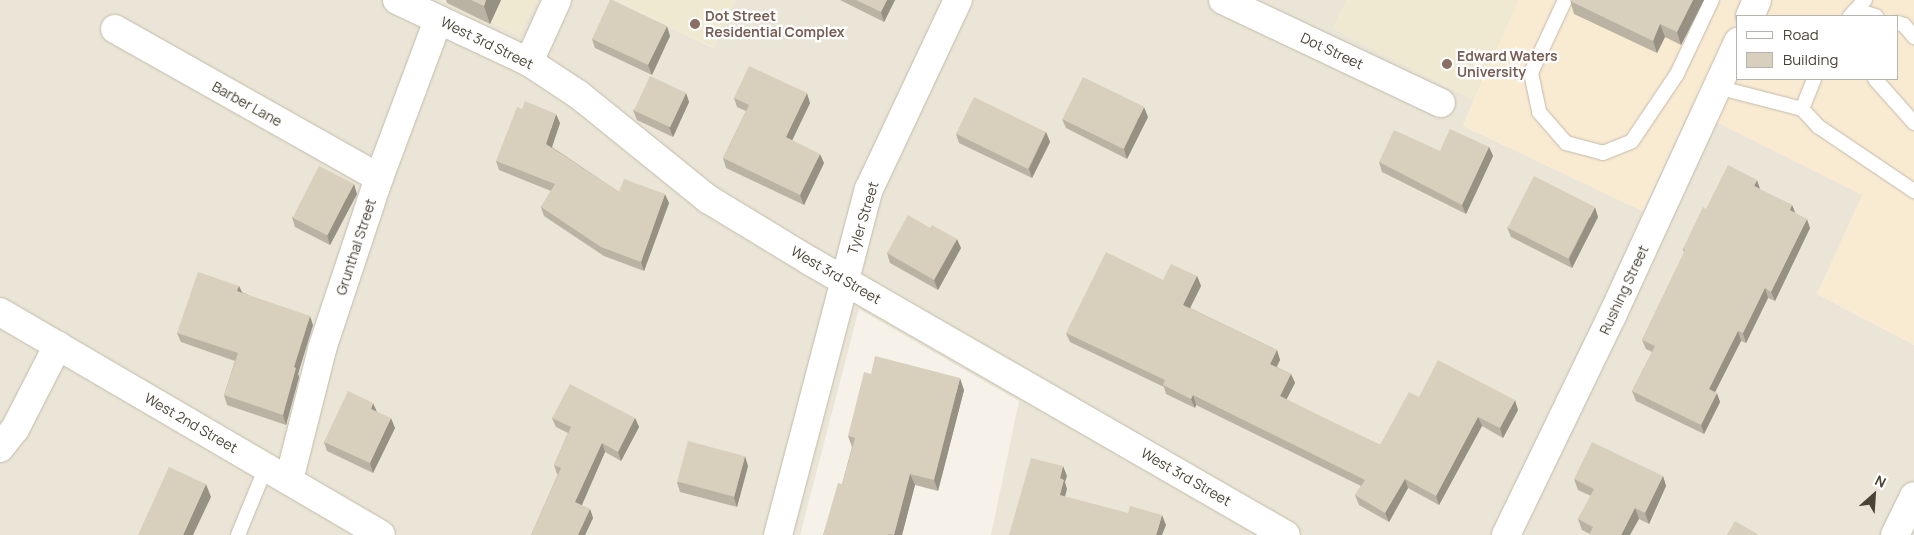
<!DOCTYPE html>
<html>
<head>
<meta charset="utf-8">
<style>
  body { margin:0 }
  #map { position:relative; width:1914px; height:535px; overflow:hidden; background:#f6f2e9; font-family:Manrope,sans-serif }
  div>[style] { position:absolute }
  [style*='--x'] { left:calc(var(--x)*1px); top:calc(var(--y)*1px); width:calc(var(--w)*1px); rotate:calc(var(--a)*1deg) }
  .residential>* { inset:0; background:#eae5d6 }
  .commercial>* { inset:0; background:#f9ead2 }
  .education>* { inset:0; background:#f0e9d1 }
  .roads { filter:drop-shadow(0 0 1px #c2bbaa) drop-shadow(0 0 1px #c2bbaa) }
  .lane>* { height:14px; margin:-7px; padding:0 7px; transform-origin:7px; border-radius:7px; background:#fff }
  .street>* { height:28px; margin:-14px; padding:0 14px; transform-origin:14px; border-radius:14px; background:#fff }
  .wall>* { inset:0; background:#bab2a3 }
  .shaded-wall>* { inset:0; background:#979184 }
  .building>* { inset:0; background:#d8cfbd; transform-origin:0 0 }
  .dots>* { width:14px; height:14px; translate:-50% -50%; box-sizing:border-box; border:2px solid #fff; border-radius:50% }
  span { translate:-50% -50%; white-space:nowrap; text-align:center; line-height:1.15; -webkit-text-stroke:4.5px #fff; paint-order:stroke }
  .education-label { font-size:14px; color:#785e54; font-weight:700 }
  .left { translate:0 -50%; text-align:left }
  .street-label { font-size:14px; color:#4a4336 }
  .legend { position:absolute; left:1736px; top:15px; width:162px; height:65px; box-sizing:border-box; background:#fff; border:1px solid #b7b4af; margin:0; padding:6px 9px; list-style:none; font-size:15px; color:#4a4336 }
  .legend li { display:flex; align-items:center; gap:10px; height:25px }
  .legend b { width:25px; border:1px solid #b7b4af }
  .north { position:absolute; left:1849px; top:470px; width:50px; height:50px; -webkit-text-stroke:4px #fff; paint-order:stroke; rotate:26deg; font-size:14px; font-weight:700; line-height:20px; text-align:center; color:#4a4336 }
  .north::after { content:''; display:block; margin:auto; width:18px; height:22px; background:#4a4336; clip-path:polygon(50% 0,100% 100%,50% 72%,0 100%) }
</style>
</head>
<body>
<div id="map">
  <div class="residential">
    <i style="clip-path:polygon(0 0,442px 0,519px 35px,537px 0,615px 0,713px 48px,736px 0,1347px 0,1333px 28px,1474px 100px,1463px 126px,1643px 211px,1690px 109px,1863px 195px,1817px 294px,1914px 345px,1914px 535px,991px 535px,1019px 401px,859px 309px,800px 535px,0 535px)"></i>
  </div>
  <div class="commercial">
    <i style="clip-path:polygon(evenodd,1519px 0,1914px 0,1914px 345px,1817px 294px,1862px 195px,1690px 109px,1642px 211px,1463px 126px,1519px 0,1738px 16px,1898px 16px,1898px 79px,1738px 79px,1738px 16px)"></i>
  </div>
  <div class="education">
    <i style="clip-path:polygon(442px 0,537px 0,519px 35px)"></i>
    <i style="clip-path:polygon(615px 0,736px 0,714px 48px)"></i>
    <i style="clip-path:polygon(1347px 0,1519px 0,1474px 100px,1333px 28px)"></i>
  </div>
  <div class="roads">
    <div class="lane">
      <i style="--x:1565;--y:0;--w:81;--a:115"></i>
      <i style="--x:1531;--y:73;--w:40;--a:78"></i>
      <i style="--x:1539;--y:112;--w:41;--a:48.9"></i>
      <i style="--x:1566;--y:143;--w:38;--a:15"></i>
      <i style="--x:1603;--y:153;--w:31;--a:-22"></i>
      <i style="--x:1632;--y:141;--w:81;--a:-56.1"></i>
      <i style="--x:1677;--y:74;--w:82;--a:-64.7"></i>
      <i style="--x:1856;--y:10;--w:21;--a:17"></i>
      <i style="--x:1850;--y:16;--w:22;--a:-47"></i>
      <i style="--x:1898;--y:23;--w:6;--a:18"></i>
      <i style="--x:1904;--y:25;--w:16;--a:50"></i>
      <i style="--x:1875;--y:79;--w:59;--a:48.4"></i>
      <i style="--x:1717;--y:87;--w:88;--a:14.5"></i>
      <i style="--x:1802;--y:109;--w:25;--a:47"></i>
      <i style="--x:1819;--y:127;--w:115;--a:34"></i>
      <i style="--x:1802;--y:109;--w:32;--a:-68"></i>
      <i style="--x:238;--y:535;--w:74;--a:-67.6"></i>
    </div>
    <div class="street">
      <i style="--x:397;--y:0;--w:146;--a:25.2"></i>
      <i style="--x:529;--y:62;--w:60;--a:33.4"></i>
      <i style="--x:579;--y:95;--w:166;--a:38.9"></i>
      <i style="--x:708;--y:199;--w:119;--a:31.3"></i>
      <i style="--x:810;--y:261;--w:549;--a:29.93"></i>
      <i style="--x:1223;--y:0;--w:241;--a:25.3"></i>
      <i style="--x:1750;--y:16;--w:17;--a:-66"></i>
      <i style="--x:115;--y:29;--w:303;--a:29.4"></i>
      <i style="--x:529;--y:62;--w:68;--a:-65.7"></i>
      <i style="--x:0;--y:312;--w:441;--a:30.3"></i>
      <i style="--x:0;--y:448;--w:24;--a:-52"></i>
      <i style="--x:15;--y:429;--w:94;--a:-62.9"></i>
      <i style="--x:289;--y:480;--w:138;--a:-75.8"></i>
      <i style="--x:323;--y:346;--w:177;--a:-71.6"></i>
      <i style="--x:379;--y:178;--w:169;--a:-69.5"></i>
      <i style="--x:778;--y:535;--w:358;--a:-75.3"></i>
      <i style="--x:869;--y:189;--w:209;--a:-64.8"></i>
      <i style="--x:1506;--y:535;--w:243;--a:-64.2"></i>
      <i style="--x:1612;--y:316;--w:302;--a:-65.3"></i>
      <i style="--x:1895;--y:535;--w:43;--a:-64"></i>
    </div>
  </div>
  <div class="wall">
    <i style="clip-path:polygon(446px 0,501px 0,490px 24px,447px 3px)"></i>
    <i style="clip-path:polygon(840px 0,895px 0,884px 22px)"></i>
    <i style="clip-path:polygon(1570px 0,1704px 0,1681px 45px,1665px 37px,1657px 53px,1574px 14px)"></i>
    <i style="clip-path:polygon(670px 36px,652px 75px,595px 48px,592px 39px)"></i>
    <i style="clip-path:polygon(686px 93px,689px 102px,673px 137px,637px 120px,633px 110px)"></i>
    <i style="clip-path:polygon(734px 98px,810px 103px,792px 140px,824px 163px,804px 205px,726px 168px,723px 158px,746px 111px,737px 107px)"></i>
    <i style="clip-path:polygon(1148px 117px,1127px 159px,1066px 128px,1062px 119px)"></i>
    <i style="clip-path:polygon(560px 123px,552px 147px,619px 192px,669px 203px,644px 271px,604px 256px,544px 216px,541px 207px,551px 191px,499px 170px,496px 161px)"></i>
    <i style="clip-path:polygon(1046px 132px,1050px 142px,1032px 178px,959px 143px,956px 134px)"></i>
    <i style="clip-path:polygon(1489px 147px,1493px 156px,1466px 214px,1382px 172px,1379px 162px)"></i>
    <i style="clip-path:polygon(1760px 190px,1792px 205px,1795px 213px,1810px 228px,1775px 301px,1768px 298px,1746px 343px,1741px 341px,1715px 392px,1720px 402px,1704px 434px,1636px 401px,1632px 391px,1652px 352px,1646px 349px,1642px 340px,1684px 253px,1683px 249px,1706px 209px)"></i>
    <i style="clip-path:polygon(357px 194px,330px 245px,295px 227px,292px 217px)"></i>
    <i style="clip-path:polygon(1598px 217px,1572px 268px,1511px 237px,1507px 227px)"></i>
    <i style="clip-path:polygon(930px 228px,961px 248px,938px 290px,890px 263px,887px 253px)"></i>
    <i style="clip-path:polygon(1197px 276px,1201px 286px,1190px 308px,1277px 350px,1280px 360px,1277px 367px,1291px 374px,1295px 383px,1286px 400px,1380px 445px,1419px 397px,1518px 410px,1503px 438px,1482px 426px,1439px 505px,1408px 488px,1389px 522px,1359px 505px,1355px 495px,1361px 486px,1196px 405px,1195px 408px,1166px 394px,1164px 387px,1070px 342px,1066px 333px,1163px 280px)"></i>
    <i style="clip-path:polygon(239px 286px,242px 292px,313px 325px,298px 374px,299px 377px,286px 425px,227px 405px,224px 395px,235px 361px,181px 342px,177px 333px)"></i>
    <i style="clip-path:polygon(964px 390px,938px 491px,915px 485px,902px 535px,823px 535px,842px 484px,852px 447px,848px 436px)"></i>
    <i style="clip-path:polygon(376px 411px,395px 428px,373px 473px,327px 451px,324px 442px)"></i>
    <i style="clip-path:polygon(552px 418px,635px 418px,639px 427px,621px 461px,605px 452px,581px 505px,590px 509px,593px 518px,585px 535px,531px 535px,558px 474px,557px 474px,554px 465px,568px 433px,556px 427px)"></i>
    <i style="clip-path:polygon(748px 466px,737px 507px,680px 492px,677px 482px)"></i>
    <i style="clip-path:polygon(1663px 476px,1666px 486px,1649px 524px,1639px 519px,1590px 534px,1582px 530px,1578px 519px,1591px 496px,1578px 490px,1574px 479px)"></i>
  </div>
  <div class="shaded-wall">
    <i style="clip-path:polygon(486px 0,501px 0,490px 24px,484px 6px)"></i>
    <i style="clip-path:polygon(887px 0,895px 0,884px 22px,881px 12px)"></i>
    <i style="clip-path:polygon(1693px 0,1704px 0,1681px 45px,1677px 32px)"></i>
    <i style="clip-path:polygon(1660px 24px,1665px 37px,1657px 53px,1653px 41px)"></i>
    <i style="clip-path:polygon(667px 26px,670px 36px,652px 75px,648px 65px)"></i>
    <i style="clip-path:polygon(686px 93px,689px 102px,673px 137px,669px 127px)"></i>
    <i style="clip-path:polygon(807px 93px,810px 103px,789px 147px,786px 137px)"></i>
    <i style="clip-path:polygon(1144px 107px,1148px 117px,1127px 159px,1124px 149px)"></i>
    <i style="clip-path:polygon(556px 114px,560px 123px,550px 153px,546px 144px)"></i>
    <i style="clip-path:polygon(1046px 132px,1050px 142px,1032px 178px,1029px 169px)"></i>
    <i style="clip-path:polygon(1489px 147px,1493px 156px,1466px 214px,1462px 205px)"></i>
    <i style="clip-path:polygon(820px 154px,824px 163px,804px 205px,800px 195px)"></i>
    <i style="clip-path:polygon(1757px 180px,1760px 189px,1754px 186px)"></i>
    <i style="clip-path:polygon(354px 184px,357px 194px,330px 245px,327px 235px)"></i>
    <i style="clip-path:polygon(665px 194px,669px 203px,644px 271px,641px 262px)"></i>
    <i style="clip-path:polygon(1792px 205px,1796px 215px,1790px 210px)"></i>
    <i style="clip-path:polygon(1595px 207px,1598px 217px,1572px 268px,1569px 259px)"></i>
    <i style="clip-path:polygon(1807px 219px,1810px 228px,1775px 301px,1771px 292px)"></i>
    <i style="clip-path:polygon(957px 239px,961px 248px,938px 290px,934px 280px)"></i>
    <i style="clip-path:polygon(1197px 276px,1201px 286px,1187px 314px,1183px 305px)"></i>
    <i style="clip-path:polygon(239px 286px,243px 295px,237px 291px)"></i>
    <i style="clip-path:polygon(1765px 288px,1768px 298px,1746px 343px,1743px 333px)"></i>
    <i style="clip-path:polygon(310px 316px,313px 325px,298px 374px,299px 377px,286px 425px,283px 415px,294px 367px)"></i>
    <i style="clip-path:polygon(1738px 331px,1741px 341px,1712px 398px,1709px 389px)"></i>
    <i style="clip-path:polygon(1277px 350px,1280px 360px,1273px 373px,1270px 364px)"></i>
    <i style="clip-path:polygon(1291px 374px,1295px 383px,1283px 406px,1280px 396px)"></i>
    <i style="clip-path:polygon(960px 378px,964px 390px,938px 491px,934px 480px)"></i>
    <i style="clip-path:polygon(1717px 393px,1720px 402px,1704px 434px,1701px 425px)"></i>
    <i style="clip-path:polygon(1193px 395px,1196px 405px,1195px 408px,1191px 399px)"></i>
    <i style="clip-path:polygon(1515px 400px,1518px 410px,1503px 438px,1500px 428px)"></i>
    <i style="clip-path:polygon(373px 403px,377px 412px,371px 409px)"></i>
    <i style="clip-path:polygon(1478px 417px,1482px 426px,1439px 505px,1436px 496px)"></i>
    <i style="clip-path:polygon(391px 418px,395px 428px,373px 473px,370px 463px)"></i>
    <i style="clip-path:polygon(635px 418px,639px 427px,621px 461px,618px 452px)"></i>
    <i style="clip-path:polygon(602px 443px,605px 452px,579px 512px,575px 502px)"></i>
    <i style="clip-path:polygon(745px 456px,748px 466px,737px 507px,734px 498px)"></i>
    <i style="clip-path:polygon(1063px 466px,1067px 476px,1065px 482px,1067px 489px,1063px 504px,1060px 495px,1060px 478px)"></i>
    <i style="clip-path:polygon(910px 474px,915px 485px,902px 535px,894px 535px)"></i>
    <i style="clip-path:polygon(1663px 476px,1666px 486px,1649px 524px,1645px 513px)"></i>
    <i style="clip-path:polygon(1405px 479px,1408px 488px,1389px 522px,1385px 513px)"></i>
    <i style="clip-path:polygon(206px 484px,211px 497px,193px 535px,183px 535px)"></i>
    <i style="clip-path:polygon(1635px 508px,1639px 519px,1630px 535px,1621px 535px)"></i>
    <i style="clip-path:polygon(590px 509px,593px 518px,585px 535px,578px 535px)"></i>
    <i style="clip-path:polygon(1162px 515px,1166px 525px,1162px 535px,1156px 535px)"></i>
  </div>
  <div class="building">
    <i style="clip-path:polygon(471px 0,486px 0,484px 6px)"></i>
    <i style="clip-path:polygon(610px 0,612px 0,667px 26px,648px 65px,592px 39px)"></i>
    <i style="clip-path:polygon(856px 0,887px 0,881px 12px)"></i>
    <i style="clip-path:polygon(1570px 0,1693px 0,1677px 32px,1660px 24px,1653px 41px,1570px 1px)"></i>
    <i style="clip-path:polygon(749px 66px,807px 93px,786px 137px,820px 154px,800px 195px,723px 158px,749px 105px,734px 98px)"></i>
    <i style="left:650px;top:76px;width:40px;height:38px;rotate:25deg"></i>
    <i style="left:1083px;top:77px;width:68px;height:47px;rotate:26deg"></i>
    <i style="left:974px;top:97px;width:80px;height:41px;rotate:26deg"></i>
    <i style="clip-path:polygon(525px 101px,556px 114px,546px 144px,619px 192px,624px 179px,665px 194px,641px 262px,601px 247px,541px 207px,555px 184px,496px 161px,517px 107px,522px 109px)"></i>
    <i style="clip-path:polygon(1450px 129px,1489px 147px,1462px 205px,1379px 162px,1394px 130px,1440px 151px)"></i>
    <i style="clip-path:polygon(1728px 165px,1757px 180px,1754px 186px,1792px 205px,1790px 210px,1807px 219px,1771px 292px,1765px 288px,1743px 333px,1738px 331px,1709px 389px,1717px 393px,1701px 425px,1632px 391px,1655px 346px,1642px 340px,1685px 250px,1683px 249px,1703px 207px,1706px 209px)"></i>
    <i style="left:319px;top:166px;width:39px;height:58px;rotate:27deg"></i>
    <i style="left:1534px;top:176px;width:68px;height:58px;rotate:27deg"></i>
    <i style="clip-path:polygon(908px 215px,930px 228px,932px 225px,957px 239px,934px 280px,887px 253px)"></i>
    <i style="clip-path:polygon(1106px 252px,1163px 280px,1171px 264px,1197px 276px,1183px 305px,1277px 350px,1270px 364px,1291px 374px,1280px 396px,1380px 445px,1409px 392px,1419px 397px,1438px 360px,1515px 400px,1500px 428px,1478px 417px,1436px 496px,1405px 479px,1385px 513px,1355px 495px,1365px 480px,1193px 395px,1191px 399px,1163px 385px,1165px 380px,1066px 333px)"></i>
    <i style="clip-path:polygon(198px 272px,239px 286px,237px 291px,310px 316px,294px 367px,296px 368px,283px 415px,224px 395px,238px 353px,177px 333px)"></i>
    <i style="clip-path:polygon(875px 356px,960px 378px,934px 480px,910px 474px,894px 535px,888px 534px,888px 535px,823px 535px,838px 483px,842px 484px,855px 438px,848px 436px,864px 372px,871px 374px)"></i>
    <i style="clip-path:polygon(570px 384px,635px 418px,618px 452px,602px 443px,575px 502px,590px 509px,578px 535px,531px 535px,561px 468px,554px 465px,571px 427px,552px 418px)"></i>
    <i style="clip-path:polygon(348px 391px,373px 403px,371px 409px,391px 418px,370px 463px,324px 442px)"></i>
    <i style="left:688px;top:441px;width:59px;height:42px;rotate:15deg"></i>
    <i style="clip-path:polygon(1592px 442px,1663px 476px,1645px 513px,1635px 508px,1621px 535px,1589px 535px,1593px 527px,1578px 519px,1594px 489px,1574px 479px)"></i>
    <i style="clip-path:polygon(1031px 458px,1063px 466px,1060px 478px,1064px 480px,1060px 495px,1128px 513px,1130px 506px,1162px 515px,1156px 535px,1009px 535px)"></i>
    <i style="clip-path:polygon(169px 467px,206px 484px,183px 535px,138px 535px)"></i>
    <i style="clip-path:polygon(1735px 521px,1759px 535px,1727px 535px)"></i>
  </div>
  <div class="dots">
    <i style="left:695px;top:24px;background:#8d6e63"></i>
    <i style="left:1447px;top:64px;background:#8d6e63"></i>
  </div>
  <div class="education-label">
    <span class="left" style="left:705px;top:24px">Dot Street<br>Residential Complex</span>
    <span class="left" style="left:1457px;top:64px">Edward Waters<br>University</span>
  </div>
  <div class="street-label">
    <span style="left:487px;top:43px;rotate:26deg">West 3rd Street</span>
    <span style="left:1332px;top:51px;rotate:25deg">Dot Street</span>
    <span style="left:247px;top:104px;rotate:29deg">Barber Lane</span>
    <span style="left:863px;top:218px;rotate:-73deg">Tyler Street</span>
    <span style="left:356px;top:247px;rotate:-72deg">Grunthal Street</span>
    <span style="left:836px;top:275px;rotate:30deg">West 3rd Street</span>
    <span style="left:1624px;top:290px;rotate:-65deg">Rushing Street</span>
    <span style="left:191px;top:423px;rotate:30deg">West 2nd Street</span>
    <span style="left:1186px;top:477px;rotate:30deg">West 3rd Street</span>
  </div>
  <ul class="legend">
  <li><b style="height:6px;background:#fff"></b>Road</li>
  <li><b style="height:14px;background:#d8cfbd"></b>Building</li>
  </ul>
  <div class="north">N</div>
</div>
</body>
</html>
